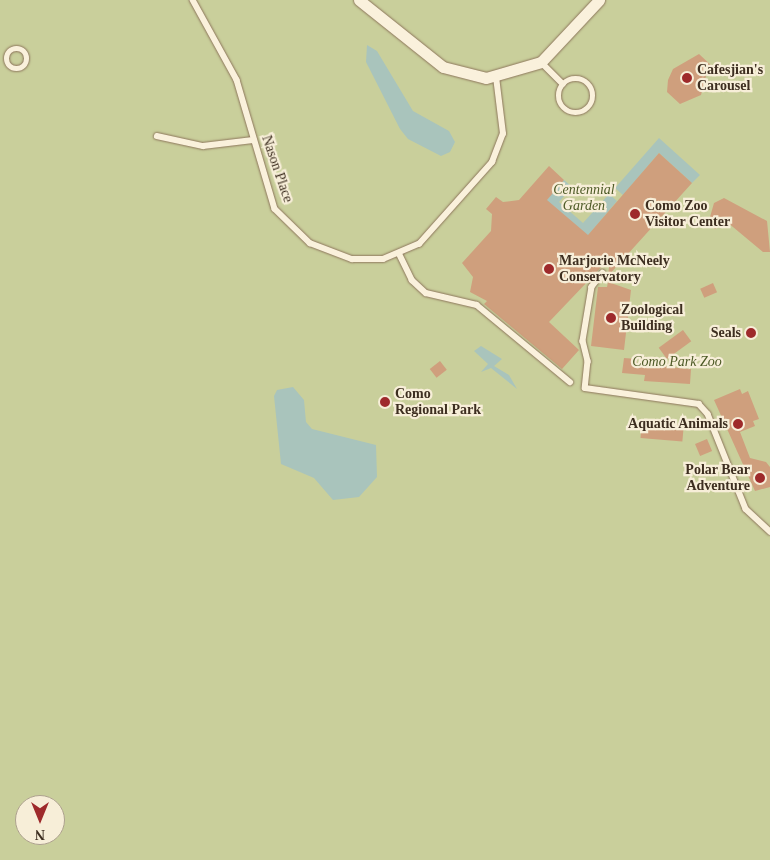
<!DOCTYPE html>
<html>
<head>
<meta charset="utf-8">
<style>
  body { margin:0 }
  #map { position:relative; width:770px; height:860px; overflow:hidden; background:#f0e4c8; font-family:"Times New Roman",serif }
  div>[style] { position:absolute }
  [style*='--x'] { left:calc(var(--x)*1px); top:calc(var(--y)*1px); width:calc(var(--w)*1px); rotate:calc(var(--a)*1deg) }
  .green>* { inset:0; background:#c9cf9b }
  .water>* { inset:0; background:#a9c4bc }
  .building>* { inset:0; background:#cf9f7d; transform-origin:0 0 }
  .roads { filter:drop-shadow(0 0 1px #8d765c) drop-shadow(0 0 1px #8d765c) }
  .lane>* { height:5.5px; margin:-2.75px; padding:0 2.75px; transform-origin:2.75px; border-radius:2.75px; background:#faf1dc }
  .lane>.ring { margin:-2.75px; padding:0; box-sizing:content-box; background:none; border:5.5px solid #faf1dc; border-radius:50% }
  .street>* { height:11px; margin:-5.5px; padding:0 5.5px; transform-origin:5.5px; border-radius:5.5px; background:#faf1dc }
  .dots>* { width:14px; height:14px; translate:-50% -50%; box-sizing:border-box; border:2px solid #f7eed8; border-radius:50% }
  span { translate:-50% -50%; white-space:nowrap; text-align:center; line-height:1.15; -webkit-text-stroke:4.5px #f7eed8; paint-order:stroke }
  .poi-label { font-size:14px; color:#3d2e20; font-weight:700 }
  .left { translate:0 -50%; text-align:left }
  .right { translate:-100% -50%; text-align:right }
  .street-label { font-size:14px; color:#3d2e20 }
  .park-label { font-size:14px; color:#4d5a26; font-style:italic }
  .north { position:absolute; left:15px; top:795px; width:50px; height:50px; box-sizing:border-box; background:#f7eed8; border:1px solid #ada18e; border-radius:50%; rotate:180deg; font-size:14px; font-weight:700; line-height:20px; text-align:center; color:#3d2e20 }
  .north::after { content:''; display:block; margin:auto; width:18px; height:22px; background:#9e2a2b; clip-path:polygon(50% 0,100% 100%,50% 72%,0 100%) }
</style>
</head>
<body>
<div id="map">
  <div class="green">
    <i style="clip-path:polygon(evenodd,0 0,770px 0,770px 860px,0 860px,0 0,25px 805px,55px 805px,55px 835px,25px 835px,25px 805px)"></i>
  </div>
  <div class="water">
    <i style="clip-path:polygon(367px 45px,377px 51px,413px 111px,449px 131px,455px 142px,450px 152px,441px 156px,408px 139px,400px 129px,366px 62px)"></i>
    <i style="clip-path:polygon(659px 138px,700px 175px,692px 183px,659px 153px,623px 195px,615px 188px)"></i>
    <i style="clip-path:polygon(564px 180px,572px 187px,559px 202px,583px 223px,609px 194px,617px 201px,581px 244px,534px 213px)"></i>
    <i style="clip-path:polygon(481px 346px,502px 359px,494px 366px,509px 375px,517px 389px,491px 368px,481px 372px,488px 364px,474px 351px)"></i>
    <i style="clip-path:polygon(293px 387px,304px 400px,306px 422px,312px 429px,376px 445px,377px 477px,359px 497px,333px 500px,314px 478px,281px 464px,274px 396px,277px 390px)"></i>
  </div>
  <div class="building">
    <i style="clip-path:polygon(699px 54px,714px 68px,706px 76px,701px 95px,680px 104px,667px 92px,668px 80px,673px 69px)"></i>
    <i style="clip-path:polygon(659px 153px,692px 183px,608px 276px,610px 258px,549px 322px,579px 350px,562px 369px,484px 304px,487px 301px,470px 292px,473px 277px,462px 263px,491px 231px,492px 214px,486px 209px,496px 197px,503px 202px,519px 200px,549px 166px,564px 180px,547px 200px,588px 235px)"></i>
    <i style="clip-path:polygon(724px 198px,767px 221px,770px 252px,763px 252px,727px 222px,715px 229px,708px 224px,714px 203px)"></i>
    <i style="clip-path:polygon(608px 282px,631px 290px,624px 350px,591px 346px,598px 287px,607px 287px)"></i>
    <i style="left:713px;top:283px;width:10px;height:14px;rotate:66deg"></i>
    <i style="left:683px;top:330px;width:14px;height:30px;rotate:54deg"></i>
    <i style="clip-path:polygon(624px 358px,637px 359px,637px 364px,691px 369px,690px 384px,644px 381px,645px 375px,622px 373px)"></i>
    <i style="left:440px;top:361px;width:11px;height:13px;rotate:52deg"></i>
    <i style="clip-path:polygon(740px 389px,742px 394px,748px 391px,759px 419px,753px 421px,755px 426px,740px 432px,750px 458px,766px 462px,770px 467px,770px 487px,755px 491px,714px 400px)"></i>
    <i style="left:642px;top:421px;width:42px;height:17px;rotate:5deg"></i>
    <i style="left:707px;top:439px;width:13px;height:13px;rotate:67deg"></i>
  </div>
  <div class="roads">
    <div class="lane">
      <i style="--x:193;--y:0;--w:91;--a:61.2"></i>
      <i style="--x:237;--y:80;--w:134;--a:73.6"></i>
      <i style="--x:275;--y:209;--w:49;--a:44.2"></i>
      <i style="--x:310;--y:243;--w:45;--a:20.9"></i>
      <i style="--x:352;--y:259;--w:31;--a:0"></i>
      <i style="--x:383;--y:259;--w:39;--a:-23"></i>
      <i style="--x:419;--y:244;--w:110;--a:-48.3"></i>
      <i style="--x:492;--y:162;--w:30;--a:-69"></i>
      <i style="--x:503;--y:134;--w:57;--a:-97"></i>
      <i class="ring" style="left:7px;top:49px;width:14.5px;height:14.5px"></i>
      <i style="--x:541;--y:62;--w:31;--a:45"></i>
      <i class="ring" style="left:559px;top:79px;width:28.5px;height:28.5px"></i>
      <i style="--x:157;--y:136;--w:47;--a:12.3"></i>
      <i style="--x:203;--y:146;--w:50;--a:-6.8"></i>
      <i style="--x:400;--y:255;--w:28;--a:64"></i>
      <i style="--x:412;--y:280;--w:19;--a:43"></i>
      <i style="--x:426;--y:293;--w:52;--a:13.2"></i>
      <i style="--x:477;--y:305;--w:121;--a:39.6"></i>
      <i style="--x:603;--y:273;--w:18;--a:128"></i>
      <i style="--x:592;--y:287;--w:55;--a:99.5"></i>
      <i style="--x:583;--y:341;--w:21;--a:76"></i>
      <i style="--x:588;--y:361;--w:27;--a:96"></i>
      <i style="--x:585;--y:388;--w:115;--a:8"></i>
      <i style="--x:699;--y:404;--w:13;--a:48"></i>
      <i style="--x:708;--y:414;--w:102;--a:68.2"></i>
      <i style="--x:746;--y:509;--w:33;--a:43"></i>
    </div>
    <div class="street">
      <i style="--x:359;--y:0;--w:107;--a:38.6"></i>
      <i style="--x:443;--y:67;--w:44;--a:14.3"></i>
      <i style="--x:486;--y:78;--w:57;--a:-16.2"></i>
      <i style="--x:541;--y:62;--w:85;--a:-46.9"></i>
    </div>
  </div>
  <div class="dots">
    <i style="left:687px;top:78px;background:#9e2a2b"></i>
    <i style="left:635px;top:214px;background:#9e2a2b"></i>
    <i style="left:549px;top:269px;background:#9e2a2b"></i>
    <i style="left:611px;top:318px;background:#9e2a2b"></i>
    <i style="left:751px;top:333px;background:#9e2a2b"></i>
    <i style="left:385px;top:402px;background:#9e2a2b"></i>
    <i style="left:738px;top:424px;background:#9e2a2b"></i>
    <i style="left:760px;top:478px;background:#9e2a2b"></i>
  </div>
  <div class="poi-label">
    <span class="left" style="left:697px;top:78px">Cafesjian's<br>Carousel</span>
    <span class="left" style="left:645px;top:214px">Como Zoo<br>Visitor Center</span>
    <span class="left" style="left:559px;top:269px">Marjorie McNeely<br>Conservatory</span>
    <span class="left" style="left:621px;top:318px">Zoological<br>Building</span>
    <span class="right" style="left:741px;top:333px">Seals</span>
    <span class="left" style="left:395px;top:402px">Como<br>Regional Park</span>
    <span class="right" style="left:728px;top:424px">Aquatic Animals</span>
    <span class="right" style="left:750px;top:478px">Polar Bear<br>Adventure</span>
  </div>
  <div class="street-label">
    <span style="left:277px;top:169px;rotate:71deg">Nason Place</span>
  </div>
  <div class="park-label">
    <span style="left:584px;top:198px">Centennial<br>Garden</span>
    <span style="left:677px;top:362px">Como Park Zoo</span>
  </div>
  <div class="north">N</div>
</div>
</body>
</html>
